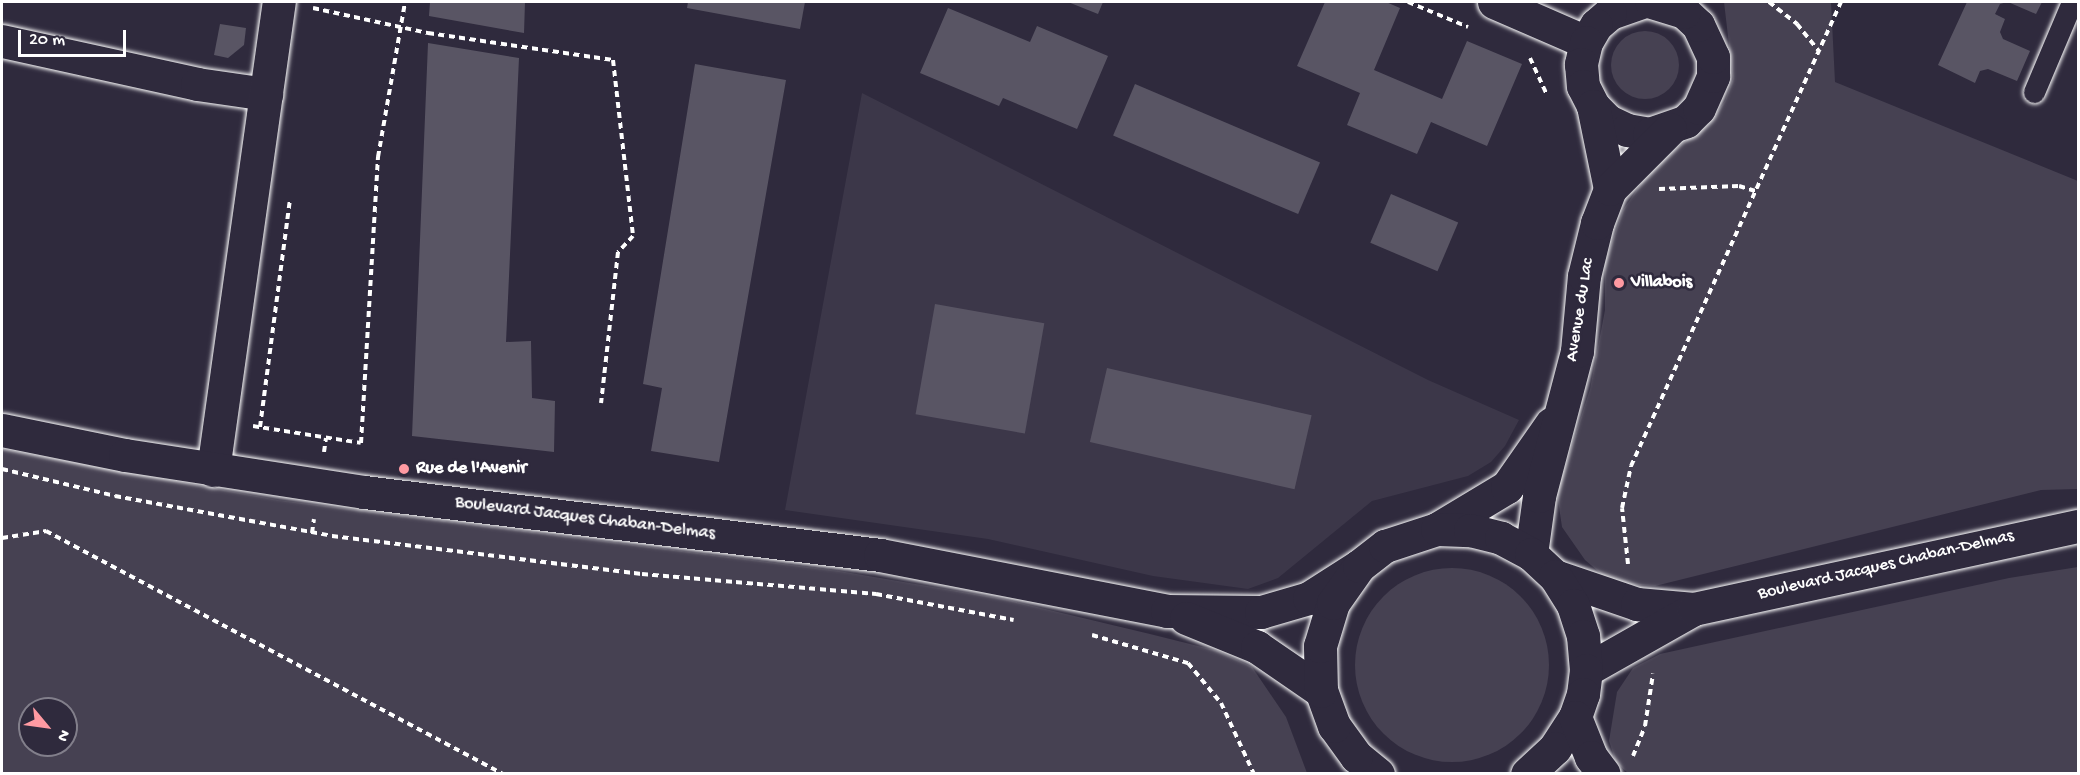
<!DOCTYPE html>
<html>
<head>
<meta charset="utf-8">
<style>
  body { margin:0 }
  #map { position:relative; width:2080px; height:775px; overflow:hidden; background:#2f2a3d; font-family:"Gochi Hand",sans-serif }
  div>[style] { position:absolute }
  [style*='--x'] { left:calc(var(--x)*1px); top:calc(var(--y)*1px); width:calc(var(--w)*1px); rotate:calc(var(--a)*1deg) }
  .built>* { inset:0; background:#3c3749 }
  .green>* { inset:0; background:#464152 }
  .round { border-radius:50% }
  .building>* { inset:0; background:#595564; transform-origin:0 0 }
  .path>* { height:4px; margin-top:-2px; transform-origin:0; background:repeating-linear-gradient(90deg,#fff 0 6px,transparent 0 10.5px) }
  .roads { filter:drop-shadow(0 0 2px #fff) drop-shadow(0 0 2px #fff) }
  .lane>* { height:21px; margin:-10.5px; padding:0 10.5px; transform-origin:10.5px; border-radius:10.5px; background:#2f2a3d }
  .street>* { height:33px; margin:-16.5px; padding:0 16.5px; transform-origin:16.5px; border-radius:16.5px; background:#2f2a3d }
  .secondary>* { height:33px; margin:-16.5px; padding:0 16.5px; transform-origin:16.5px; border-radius:16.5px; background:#2f2a3d }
  .highway>* { height:33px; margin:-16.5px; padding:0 16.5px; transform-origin:16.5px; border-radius:16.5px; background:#2f2a3d }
  .dots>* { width:16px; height:16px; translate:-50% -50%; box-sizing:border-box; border:3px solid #2f2a3d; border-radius:50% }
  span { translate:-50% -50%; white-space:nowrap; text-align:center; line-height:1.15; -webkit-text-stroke:5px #2f2a3d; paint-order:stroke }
  .poi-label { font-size:18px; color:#fff; font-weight:700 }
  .left { translate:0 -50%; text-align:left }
  .street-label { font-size:18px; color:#fff }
  .frame { position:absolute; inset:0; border:3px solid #fff; pointer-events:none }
  .north { position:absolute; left:18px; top:697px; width:60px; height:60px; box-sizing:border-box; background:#2f2a3d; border:2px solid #827f8b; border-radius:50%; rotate:119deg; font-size:16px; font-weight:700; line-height:24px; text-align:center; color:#fff }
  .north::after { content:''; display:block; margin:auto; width:21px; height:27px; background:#ff9aa2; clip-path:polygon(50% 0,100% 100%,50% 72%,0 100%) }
  .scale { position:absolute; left:18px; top:30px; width:108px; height:27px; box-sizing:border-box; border:3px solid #fff; border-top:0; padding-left:8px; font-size:18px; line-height:21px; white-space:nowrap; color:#fff; -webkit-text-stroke:4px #2f2a3d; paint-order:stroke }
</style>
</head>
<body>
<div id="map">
  <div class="built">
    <i style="clip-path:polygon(862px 93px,1428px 380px,1519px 420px,1505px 446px,1491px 462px,1468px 476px,1372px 501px,1278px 578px,1248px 589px,1153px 576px,988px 539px,785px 510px)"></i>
  </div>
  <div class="green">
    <i style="clip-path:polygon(1724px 2px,1831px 2px,1835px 82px,2078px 181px,2078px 489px,2041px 490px,1655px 586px,1612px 583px,1585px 560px,1562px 527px,1557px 493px,1590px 389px,1605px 310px,1605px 263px,1623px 210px,1654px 165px,1709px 124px,1725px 101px,1733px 79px)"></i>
    <i class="round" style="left:1611px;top:31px;width:68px;height:68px"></i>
    <i style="clip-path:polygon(evenodd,2px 449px,278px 500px,839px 571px,1004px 599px,1150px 634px,1218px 651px,1252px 667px,1286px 717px,1307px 773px,2px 773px,2px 449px,30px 709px,66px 709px,66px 745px,30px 745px,30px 709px)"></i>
    <i style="clip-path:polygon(2078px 567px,2078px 773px,1629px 774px,1616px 762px,1609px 741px,1617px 692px,1633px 668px,1660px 654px,2009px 578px)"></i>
    <i class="round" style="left:1355px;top:568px;width:194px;height:194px"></i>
  </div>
  <div class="building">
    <i style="clip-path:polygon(430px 2px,525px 2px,524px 33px,429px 16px)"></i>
    <i style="clip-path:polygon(688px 2px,805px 2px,800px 29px,687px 8px)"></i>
    <i style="clip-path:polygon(1068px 2px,1103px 2px,1098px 14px)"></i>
    <i style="clip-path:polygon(1325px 2px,1386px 2px,1400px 8px,1374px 70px,1442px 99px,1467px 41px,1522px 64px,1487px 146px,1431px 122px,1417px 154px,1347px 125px,1360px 93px,1297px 66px)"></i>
    <i style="clip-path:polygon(1967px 2px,2007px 2px,2000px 4px,1995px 14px,2005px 19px,2000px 32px,2003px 39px,2030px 51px,2017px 81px,1988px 69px,1980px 71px,1975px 83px,1938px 65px)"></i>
    <i style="clip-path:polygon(2008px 2px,2042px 2px,2036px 14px)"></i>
    <i style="clip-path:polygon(948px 8px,1030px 42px,1037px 26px,1108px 56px,1077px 129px,1003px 98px,999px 106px,920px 73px)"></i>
    <i style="clip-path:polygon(220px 24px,246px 28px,244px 45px,228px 58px,214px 55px)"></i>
    <i style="clip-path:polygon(428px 43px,519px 58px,506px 342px,531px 341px,532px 398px,555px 401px,554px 452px,412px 436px)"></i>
    <i style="clip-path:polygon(695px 64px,786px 80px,719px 462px,651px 451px,662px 388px,643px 384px)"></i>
    <i style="left:1135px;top:84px;width:201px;height:56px;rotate:23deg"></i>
    <i style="left:1391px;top:194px;width:73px;height:53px;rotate:23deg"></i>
    <i style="left:935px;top:304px;width:111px;height:112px;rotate:10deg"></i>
    <i style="left:1107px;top:368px;width:210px;height:76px;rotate:13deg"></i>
  </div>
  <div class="path">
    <i style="--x:1408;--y:2;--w:65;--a:22.6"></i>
    <i style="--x:1769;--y:2;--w:36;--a:38"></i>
    <i style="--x:1797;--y:24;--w:35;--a:51"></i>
    <i style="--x:313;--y:8;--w:118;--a:12.3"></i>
    <i style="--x:428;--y:33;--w:187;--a:8.3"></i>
    <i style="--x:613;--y:60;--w:177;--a:83.5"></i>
    <i style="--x:633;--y:236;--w:22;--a:133"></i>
    <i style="--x:618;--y:252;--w:152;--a:96.4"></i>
    <i style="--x:1530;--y:58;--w:41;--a:65.3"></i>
    <i style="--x:1659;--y:189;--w:80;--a:-2.1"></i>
    <i style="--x:1739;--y:186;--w:17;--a:17"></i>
    <i style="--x:253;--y:426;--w:109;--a:8.9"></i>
    <i style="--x:361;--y:443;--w:287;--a:-86.6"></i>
    <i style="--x:378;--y:157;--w:157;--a:-80.1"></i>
    <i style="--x:260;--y:427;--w:230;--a:-82.5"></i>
    <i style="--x:324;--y:452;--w:14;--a:-82"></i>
    <i style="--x:2;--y:469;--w:116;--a:13.4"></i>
    <i style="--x:115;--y:496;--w:221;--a:10.4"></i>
    <i style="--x:332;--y:536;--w:312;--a:7"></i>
    <i style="--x:642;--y:574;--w:235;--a:4.9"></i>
    <i style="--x:876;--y:594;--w:140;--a:10.7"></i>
    <i style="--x:312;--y:533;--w:14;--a:-82"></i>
    <i style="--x:2;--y:538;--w:45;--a:-9"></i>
    <i style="--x:46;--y:531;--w:518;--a:28"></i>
    <i style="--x:1628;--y:564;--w:56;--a:-96.1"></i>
    <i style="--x:1622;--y:508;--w:43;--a:-77.9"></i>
    <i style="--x:1631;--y:466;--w:509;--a:-65.65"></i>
    <i style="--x:1092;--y:635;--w:100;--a:16.3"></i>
    <i style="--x:1188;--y:663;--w:52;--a:50.5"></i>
    <i style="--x:1221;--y:703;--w:78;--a:65.1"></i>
    <i style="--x:1633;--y:756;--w:32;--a:-68"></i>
    <i style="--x:1645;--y:726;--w:53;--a:-81.3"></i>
  </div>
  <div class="roads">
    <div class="lane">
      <i style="--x:2034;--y:92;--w:98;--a:-67.1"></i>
    </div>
    <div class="street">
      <i style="--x:1494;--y:2;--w:100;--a:23.5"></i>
      <i style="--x:2;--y:41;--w:200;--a:12.4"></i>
      <i style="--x:197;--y:84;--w:70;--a:8.2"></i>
      <i style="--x:213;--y:470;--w:473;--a:-82"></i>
    </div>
    <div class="secondary">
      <i style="--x:1642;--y:2;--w:34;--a:161"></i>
      <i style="--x:1610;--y:13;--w:18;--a:139"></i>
      <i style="--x:1596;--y:25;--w:20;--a:120"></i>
      <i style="--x:1586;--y:42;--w:23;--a:103"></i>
      <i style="--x:1581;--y:64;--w:22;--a:85"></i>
      <i style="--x:1583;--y:86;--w:22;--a:63"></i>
      <i style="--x:1593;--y:106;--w:21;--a:45"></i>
      <i style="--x:1608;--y:121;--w:21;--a:25"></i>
      <i style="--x:1627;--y:130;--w:22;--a:10"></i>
      <i style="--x:1649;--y:134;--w:39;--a:-19"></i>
      <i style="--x:1686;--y:121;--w:18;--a:-45"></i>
      <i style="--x:1699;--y:108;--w:35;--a:-66"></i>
      <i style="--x:1713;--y:76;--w:19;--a:-90"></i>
      <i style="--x:1713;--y:57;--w:35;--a:-115"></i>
      <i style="--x:1698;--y:25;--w:19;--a:-137"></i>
      <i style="--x:1684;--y:12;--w:34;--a:-163"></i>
      <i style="--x:1593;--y:106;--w:85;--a:78.4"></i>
      <i style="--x:2;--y:430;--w:126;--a:11.5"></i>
      <i style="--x:125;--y:455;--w:242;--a:8.8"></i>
      <i style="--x:364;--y:492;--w:520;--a:6.96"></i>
      <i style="--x:880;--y:555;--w:292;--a:11"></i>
      <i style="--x:1167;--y:611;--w:94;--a:0.6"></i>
      <i style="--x:1261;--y:612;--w:50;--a:-16.3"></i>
      <i style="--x:1309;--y:598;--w:59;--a:-32.6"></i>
      <i style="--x:1437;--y:529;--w:82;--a:-31"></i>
      <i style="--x:1507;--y:487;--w:77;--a:-55.1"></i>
      <i style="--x:1531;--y:554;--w:59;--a:-82.1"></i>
      <i style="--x:1539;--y:496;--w:150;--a:-75.3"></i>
      <i style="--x:1577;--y:351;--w:75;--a:-84.7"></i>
      <i style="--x:1584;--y:276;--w:55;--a:-76.2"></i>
      <i style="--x:1597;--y:223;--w:36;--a:-69"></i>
      <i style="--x:1610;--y:189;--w:85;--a:-45"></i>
      <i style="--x:1555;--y:576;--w:87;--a:18.9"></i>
      <i style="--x:1637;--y:604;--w:57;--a:5"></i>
      <i style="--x:1186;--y:618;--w:77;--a:22.2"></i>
      <i style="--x:1257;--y:647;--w:78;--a:34.5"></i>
      <i style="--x:1586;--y:670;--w:124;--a:-29.5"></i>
      <i style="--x:1694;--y:609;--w:393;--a:-12.2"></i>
      <i style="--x:1378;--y:774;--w:28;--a:-141"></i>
      <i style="--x:1356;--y:756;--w:37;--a:-126"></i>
      <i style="--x:1334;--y:726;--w:37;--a:-110"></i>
      <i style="--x:1321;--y:691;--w:45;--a:-91.3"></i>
      <i style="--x:1320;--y:646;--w:45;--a:-73.2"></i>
      <i style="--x:1333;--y:603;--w:45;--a:-54.9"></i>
      <i style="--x:1359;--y:566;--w:33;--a:-38"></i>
      <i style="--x:1385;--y:546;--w:55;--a:-18.1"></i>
      <i style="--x:1437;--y:529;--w:33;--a:2"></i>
      <i style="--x:1470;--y:530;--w:32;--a:14"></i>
      <i style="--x:1501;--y:538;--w:34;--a:28"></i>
      <i style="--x:1531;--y:554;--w:33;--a:43"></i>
      <i style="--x:1555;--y:576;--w:34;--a:58"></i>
      <i style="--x:1573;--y:605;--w:33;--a:72"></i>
      <i style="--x:1583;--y:636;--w:34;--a:85"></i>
      <i style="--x:1586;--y:670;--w:24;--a:97"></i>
      <i style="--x:1583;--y:694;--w:24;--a:109"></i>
      <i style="--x:1575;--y:717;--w:37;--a:123"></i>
      <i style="--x:1555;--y:748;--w:38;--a:137"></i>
    </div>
    <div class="highway">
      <i style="--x:1575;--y:717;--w:43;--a:68.2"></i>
      <i style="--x:1591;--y:757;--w:21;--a:53"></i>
    </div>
  </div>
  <div class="dots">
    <i style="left:1619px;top:283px;background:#ff9aa2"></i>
    <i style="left:404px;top:469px;background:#ff9aa2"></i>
  </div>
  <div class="poi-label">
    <span class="left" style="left:1631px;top:283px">Villabois</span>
    <span class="left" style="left:416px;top:469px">Rue de l'Avenir</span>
  </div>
  <div class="street-label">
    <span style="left:1581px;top:310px;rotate:-81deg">Avenue du Lac</span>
    <span style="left:585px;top:519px;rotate:7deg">Boulevard Jacques Chaban-Delmas</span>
    <span style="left:1886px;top:566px;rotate:-13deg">Boulevard Jacques Chaban-Delmas</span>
  </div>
  <div class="frame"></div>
  <div class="north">N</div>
  <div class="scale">20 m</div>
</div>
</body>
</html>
